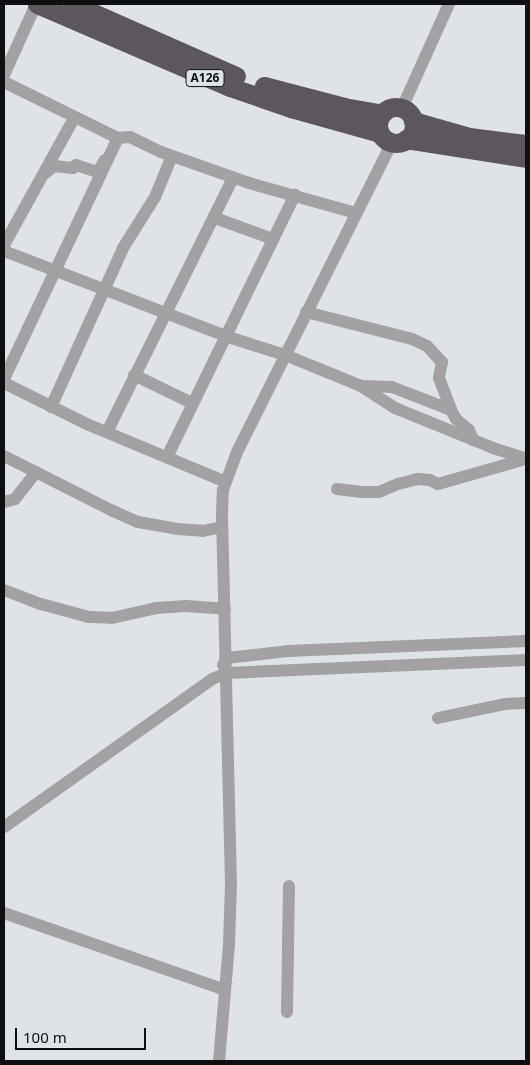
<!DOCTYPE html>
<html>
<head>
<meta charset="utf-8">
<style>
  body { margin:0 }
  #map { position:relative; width:530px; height:1065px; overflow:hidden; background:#dee3e8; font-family:"Noto Sans",sans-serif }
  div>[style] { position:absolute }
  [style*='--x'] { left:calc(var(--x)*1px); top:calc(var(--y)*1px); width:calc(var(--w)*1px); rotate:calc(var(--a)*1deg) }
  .minor>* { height:12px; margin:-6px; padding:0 6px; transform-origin:6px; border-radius:6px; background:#a3a1a3 }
  .highway>* { height:19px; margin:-9.5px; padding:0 9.5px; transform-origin:9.5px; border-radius:9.5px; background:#5c575c }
  .highway>.ring { margin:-9.5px; padding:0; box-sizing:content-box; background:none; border:19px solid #5c575c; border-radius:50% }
  span { translate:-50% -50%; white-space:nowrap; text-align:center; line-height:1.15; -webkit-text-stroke:5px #dee3e8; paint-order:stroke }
  .shield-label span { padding:1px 4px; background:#dee3e8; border:1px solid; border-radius:4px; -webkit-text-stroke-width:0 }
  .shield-label { font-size:12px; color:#0d0f11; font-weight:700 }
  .frame { position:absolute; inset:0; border:5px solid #0d0f11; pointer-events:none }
  .scale { position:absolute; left:15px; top:1028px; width:131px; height:22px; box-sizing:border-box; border:2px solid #0d0f11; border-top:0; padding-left:6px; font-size:15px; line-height:18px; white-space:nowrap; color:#0d0f11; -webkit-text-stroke:4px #dee3e8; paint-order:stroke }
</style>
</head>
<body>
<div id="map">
  <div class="minor">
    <i style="--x:4;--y:75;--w:78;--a:-65.7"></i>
    <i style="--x:4;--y:82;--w:127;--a:26.2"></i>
    <i style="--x:118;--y:138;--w:12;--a:-5"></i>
    <i style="--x:130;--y:137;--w:34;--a:26"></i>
    <i style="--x:161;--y:152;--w:93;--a:19.4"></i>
    <i style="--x:249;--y:183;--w:111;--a:15.7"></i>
    <i style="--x:402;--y:108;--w:114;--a:-65.7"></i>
    <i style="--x:44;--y:174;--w:13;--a:-39"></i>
    <i style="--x:54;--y:166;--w:19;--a:6"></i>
    <i style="--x:73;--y:168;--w:4;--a:-45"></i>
    <i style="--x:76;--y:165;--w:23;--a:18"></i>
    <i style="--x:98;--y:172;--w:13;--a:-61"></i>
    <i style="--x:215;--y:218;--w:62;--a:19.9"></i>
    <i style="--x:4;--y:245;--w:145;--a:-61.1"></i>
    <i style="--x:4;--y:251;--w:237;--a:21"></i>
    <i style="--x:225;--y:336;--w:63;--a:17.6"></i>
    <i style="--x:285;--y:355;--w:80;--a:22.1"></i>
    <i style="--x:359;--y:385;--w:43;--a:32.6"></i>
    <i style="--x:395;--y:408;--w:106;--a:22.2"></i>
    <i style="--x:493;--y:448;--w:35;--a:18"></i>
    <i style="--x:306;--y:312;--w:109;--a:14.3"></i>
    <i style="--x:412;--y:339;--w:17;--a:25"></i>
    <i style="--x:427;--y:346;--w:22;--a:47"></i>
    <i style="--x:442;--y:362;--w:16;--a:101"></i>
    <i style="--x:439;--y:378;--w:34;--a:69"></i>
    <i style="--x:451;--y:410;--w:10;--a:61"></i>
    <i style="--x:456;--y:419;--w:17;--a:40"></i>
    <i style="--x:469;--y:430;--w:11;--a:68"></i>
    <i style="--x:134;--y:375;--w:64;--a:25.8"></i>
    <i style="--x:4;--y:379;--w:267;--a:-64.7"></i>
    <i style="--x:4;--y:383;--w:95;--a:26.3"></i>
    <i style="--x:89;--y:425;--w:148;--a:22.6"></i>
    <i style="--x:363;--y:386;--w:29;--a:2"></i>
    <i style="--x:392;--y:387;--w:63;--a:21.3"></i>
    <i style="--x:51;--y:407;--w:175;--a:-65.6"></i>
    <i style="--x:123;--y:248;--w:60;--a:-57.9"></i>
    <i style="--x:155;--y:197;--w:44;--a:-67.5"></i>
    <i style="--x:107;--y:432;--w:284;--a:-63.6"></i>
    <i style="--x:4;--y:456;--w:122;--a:26.8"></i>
    <i style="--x:113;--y:511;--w:27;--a:24"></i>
    <i style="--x:138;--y:522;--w:40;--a:10"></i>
    <i style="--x:177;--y:529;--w:26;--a:4"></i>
    <i style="--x:203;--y:531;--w:19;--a:-12"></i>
    <i style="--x:167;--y:457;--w:292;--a:-64"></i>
    <i style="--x:337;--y:489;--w:25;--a:7"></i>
    <i style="--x:362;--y:492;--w:17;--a:0"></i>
    <i style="--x:379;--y:492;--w:21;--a:-23"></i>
    <i style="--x:398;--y:484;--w:21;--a:-14"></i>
    <i style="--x:418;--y:479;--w:12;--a:5"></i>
    <i style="--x:430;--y:480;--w:9;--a:27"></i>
    <i style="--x:438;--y:484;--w:91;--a:-15.9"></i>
    <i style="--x:4;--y:502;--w:11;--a:-15"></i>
    <i style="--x:15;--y:499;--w:34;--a:-52"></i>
    <i style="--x:4;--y:590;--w:40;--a:21"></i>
    <i style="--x:41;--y:604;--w:50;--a:15.2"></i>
    <i style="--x:89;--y:617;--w:23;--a:2"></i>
    <i style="--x:112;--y:618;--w:45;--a:-12.8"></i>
    <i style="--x:156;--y:608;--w:30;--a:-4"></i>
    <i style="--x:186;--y:606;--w:39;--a:4"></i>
    <i style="--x:223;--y:665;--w:8;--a:-60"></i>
    <i style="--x:227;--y:658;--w:61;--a:-6.5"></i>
    <i style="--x:288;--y:651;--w:238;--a:-2.4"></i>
    <i style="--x:438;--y:718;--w:68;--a:-11.8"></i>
    <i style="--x:505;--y:704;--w:21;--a:-3"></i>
    <i style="--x:4;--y:827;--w:255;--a:-35.4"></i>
    <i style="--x:212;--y:679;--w:16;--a:-22"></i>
    <i style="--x:227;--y:673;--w:299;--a:-2.5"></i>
    <i style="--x:4;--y:913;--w:234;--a:19.2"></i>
    <i style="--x:287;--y:1012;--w:126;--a:-89.1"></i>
    <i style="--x:219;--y:1061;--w:117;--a:-85.1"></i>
    <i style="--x:229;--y:944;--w:60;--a:-88.1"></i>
    <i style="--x:231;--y:884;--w:370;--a:-91.4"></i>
    <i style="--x:222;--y:514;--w:24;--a:-88"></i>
    <i style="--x:223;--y:490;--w:40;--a:-69.8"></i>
    <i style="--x:237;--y:452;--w:347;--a:-63.4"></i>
  </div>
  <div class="highway">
    <i style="--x:37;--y:4;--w:210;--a:23.3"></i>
    <i style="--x:230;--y:87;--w:65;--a:19"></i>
    <i style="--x:291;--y:108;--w:92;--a:15.7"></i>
    <i style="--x:73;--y:4;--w:178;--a:23.8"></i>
    <i style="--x:264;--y:86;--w:83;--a:14.7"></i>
    <i style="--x:344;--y:107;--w:39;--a:10"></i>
    <i class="ring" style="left:378px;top:107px;width:17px;height:17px"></i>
    <i style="--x:413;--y:121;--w:58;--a:15.9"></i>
    <i style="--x:469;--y:137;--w:57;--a:7"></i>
    <i style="--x:406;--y:139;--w:121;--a:9"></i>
  </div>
  <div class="shield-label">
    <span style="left:205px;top:78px">A126</span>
  </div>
  <div class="frame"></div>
  <div class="scale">100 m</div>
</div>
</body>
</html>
